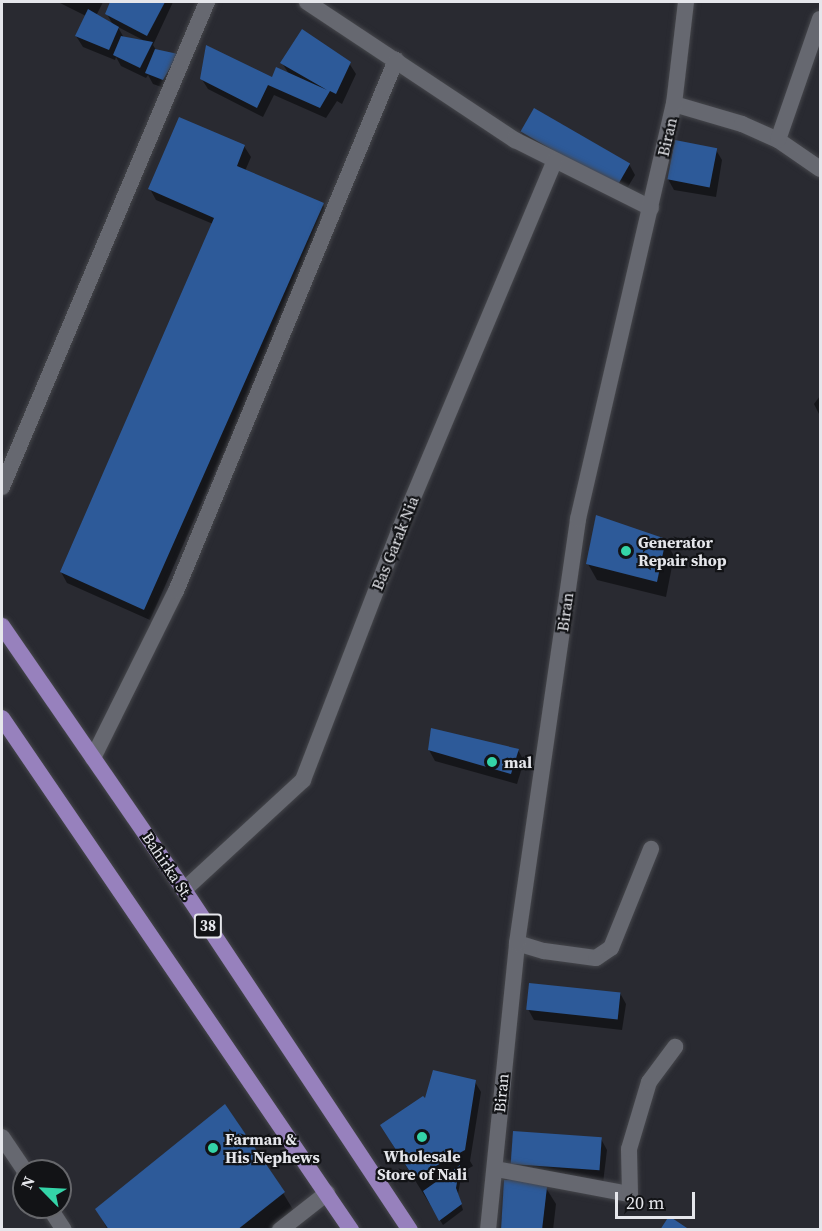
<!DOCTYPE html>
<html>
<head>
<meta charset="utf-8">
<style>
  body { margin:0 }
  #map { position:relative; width:822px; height:1231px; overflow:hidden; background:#292a31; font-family:"Source Serif 4",serif }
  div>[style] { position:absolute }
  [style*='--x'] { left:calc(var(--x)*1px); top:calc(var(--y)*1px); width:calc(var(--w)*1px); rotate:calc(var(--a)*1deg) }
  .shadow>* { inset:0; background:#0007 }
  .building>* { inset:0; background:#2d5a99; transform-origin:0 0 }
  .roads { filter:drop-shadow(0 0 2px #45464b) drop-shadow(0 0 2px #45464b) }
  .minor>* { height:16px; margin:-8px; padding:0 8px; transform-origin:8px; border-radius:8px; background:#666870 }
  .primary>* { height:16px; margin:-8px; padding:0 8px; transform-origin:8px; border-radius:8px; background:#9781bd }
  .dots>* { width:16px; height:16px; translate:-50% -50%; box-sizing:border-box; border:3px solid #121316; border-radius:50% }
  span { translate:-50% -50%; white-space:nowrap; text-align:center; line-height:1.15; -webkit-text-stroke:4.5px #121316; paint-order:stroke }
  .shield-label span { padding:2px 4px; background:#121316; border:2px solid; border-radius:4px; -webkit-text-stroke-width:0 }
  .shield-label { font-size:15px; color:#e5e6eb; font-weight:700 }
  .street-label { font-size:16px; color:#e5e6eb }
  .poi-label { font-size:16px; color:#e5e6eb; font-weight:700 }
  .left { translate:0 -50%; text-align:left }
  .frame { position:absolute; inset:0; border:3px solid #e5e6eb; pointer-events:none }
  .north { position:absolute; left:12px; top:1159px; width:60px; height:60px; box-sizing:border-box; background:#121316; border:2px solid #66676b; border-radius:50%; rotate:294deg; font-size:16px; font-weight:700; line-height:24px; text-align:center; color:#e5e6eb }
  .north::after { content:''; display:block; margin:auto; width:21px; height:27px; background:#34d4a8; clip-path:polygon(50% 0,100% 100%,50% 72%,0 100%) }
  .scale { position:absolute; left:615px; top:1192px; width:80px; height:27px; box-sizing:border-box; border:3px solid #e5e6eb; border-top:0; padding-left:8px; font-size:18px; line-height:21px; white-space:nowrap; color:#e5e6eb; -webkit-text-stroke:4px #121316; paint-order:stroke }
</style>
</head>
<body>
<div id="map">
  <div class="shadow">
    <i style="clip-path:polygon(evenodd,58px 2px,103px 2px,96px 16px,113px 25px,107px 14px,112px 2px,173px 2px,153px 45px,156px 50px,177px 55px,170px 90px,153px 84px,148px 75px,146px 78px,121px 66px,116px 57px,115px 60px,83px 47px,76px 36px,86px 16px,58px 2px,118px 27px,143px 40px,124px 38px,118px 27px)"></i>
    <i style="clip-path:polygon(282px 63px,349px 63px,356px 74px,342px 104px,337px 101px,326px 118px,274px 95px,263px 117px,208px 89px,201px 78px,273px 79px,289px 74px)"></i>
    <i style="clip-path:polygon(520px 130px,629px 164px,635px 175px,622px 197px,526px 141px)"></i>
    <i style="clip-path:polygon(244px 146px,251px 157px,245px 171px,323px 205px,329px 215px,150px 620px,67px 583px,61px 572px,213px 224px,156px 200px,150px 189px)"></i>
    <i style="clip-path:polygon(716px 150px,722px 160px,716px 197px,674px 190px,668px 179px)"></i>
    <i style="clip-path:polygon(820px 396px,820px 416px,814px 404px)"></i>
    <i style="clip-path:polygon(665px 540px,674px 556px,666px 597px,597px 580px,588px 564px)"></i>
    <i style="clip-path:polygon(429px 750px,518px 750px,524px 761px,517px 784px,435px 761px)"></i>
    <i style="clip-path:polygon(620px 993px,626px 1004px,622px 1030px,534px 1020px,528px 1009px)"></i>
    <i style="clip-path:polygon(475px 1082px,481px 1092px,470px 1161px,473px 1166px,462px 1172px,458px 1194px,463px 1210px,443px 1225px,391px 1142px,429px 1106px)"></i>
    <i style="clip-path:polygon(601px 1139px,607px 1150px,603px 1183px,510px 1163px)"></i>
    <i style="clip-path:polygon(546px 1188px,556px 1204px,553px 1230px,503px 1230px)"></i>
    <i style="clip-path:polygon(283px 1193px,295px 1213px,275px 1230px,108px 1230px,97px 1210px)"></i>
  </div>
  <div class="building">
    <i style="clip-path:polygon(110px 2px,165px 2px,147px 36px,105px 14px)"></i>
    <i style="clip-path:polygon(88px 9px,119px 27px,109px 50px,75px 36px)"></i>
    <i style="clip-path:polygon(302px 29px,351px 62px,336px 94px,330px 91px,320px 108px,268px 85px,257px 108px,200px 79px,206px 45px,272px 77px,276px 67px,327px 90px,280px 63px)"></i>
    <i style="clip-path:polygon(121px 36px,153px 42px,140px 68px,113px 55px)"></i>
    <i style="clip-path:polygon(155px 49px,178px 54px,163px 80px,145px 73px)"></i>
    <i style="left:534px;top:108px;width:111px;height:27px;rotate:30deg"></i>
    <i style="clip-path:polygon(179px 117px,245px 145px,237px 166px,324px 203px,144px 610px,60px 572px,214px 218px,148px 189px)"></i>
    <i style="left:675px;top:140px;width:43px;height:40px;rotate:11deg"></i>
    <i style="clip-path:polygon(596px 515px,666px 539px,657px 582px,586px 564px)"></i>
    <i style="clip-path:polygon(431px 728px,519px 749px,511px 774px,428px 750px)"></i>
    <i style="left:529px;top:983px;width:92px;height:27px;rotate:6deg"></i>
    <i style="clip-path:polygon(433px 1070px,476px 1080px,465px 1150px,414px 1178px,380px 1125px,423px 1096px,425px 1098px)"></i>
    <i style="clip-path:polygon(225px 1104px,285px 1192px,237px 1230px,109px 1230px,95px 1209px)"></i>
    <i style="left:513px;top:1131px;width:89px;height:33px;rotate:4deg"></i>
    <i style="clip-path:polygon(460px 1165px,456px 1188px,462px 1204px,439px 1221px,423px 1191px)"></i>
    <i style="clip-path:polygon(527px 1179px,547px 1187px,542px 1230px,501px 1230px,504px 1180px)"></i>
    <i style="clip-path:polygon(669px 1216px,690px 1230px,660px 1230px)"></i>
  </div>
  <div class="roads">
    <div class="minor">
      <i style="--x:307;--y:2;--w:250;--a:33.6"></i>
      <i style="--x:515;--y:140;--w:152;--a:26.6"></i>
      <i style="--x:674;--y:104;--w:71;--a:16.4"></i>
      <i style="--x:742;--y:124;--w:39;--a:24"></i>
      <i style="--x:778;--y:140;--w:51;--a:34.6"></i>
      <i style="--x:778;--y:140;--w:128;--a:-70.9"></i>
      <i style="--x:2;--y:487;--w:527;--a:-67.09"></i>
      <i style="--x:93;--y:758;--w:186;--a:-63.6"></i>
      <i style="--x:176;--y:591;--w:575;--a:-67.5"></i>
      <i style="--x:184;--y:890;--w:162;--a:-42.7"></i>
      <i style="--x:303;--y:780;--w:267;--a:-68.9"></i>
      <i style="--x:399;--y:531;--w:402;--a:-67.2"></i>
      <i style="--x:517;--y:943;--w:28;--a:17"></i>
      <i style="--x:544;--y:951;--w:52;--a:7.7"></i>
      <i style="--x:596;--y:958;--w:18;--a:-34"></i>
      <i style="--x:611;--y:948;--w:107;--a:-68"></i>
      <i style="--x:2;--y:1137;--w:41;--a:55.9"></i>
      <i style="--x:496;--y:1169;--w:136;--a:10.6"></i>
      <i style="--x:630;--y:1194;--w:45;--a:-91.3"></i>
      <i style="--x:629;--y:1149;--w:70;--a:-73.4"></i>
      <i style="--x:649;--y:1082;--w:44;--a:-53.4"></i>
      <i style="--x:49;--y:1207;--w:27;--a:57"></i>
      <i style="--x:280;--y:1230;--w:60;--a:-38.2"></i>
      <i style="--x:488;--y:1230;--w:288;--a:-84.2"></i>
      <i style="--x:517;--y:943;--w:428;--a:-81.8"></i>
      <i style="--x:578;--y:519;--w:426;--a:-77"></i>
      <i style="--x:674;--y:104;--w:103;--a:-83.3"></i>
    </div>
    <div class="primary">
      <i style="--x:2;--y:626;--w:321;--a:55.4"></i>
      <i style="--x:184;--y:890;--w:408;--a:56.4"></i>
      <i style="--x:2;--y:718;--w:620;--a:55.72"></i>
    </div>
  </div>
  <div class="dots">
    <i style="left:626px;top:551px;background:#34d4a8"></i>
    <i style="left:492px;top:762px;background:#34d4a8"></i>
    <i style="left:422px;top:1137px;background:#34d4a8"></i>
    <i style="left:213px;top:1148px;background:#34d4a8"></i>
  </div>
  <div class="shield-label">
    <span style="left:208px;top:926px">38</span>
  </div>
  <div class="street-label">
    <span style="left:667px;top:137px;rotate:-77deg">Biran</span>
    <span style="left:395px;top:543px;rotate:-68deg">Bas Garak Nia</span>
    <span style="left:565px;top:612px;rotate:-82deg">Biran</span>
    <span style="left:168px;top:866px;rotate:56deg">Bahirka St.</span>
    <span style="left:501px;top:1093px;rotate:-85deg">Biran</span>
  </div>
  <div class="poi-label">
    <span class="left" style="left:638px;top:551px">Generator<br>Repair shop</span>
    <span class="left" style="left:504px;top:762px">mal</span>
    <span class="left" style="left:225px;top:1148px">Farman &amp;<br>His Nephews</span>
    <span style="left:422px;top:1165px">Wholesale<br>Store of Nali</span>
  </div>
  <div class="frame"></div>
  <div class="north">N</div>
  <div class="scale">20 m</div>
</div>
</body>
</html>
